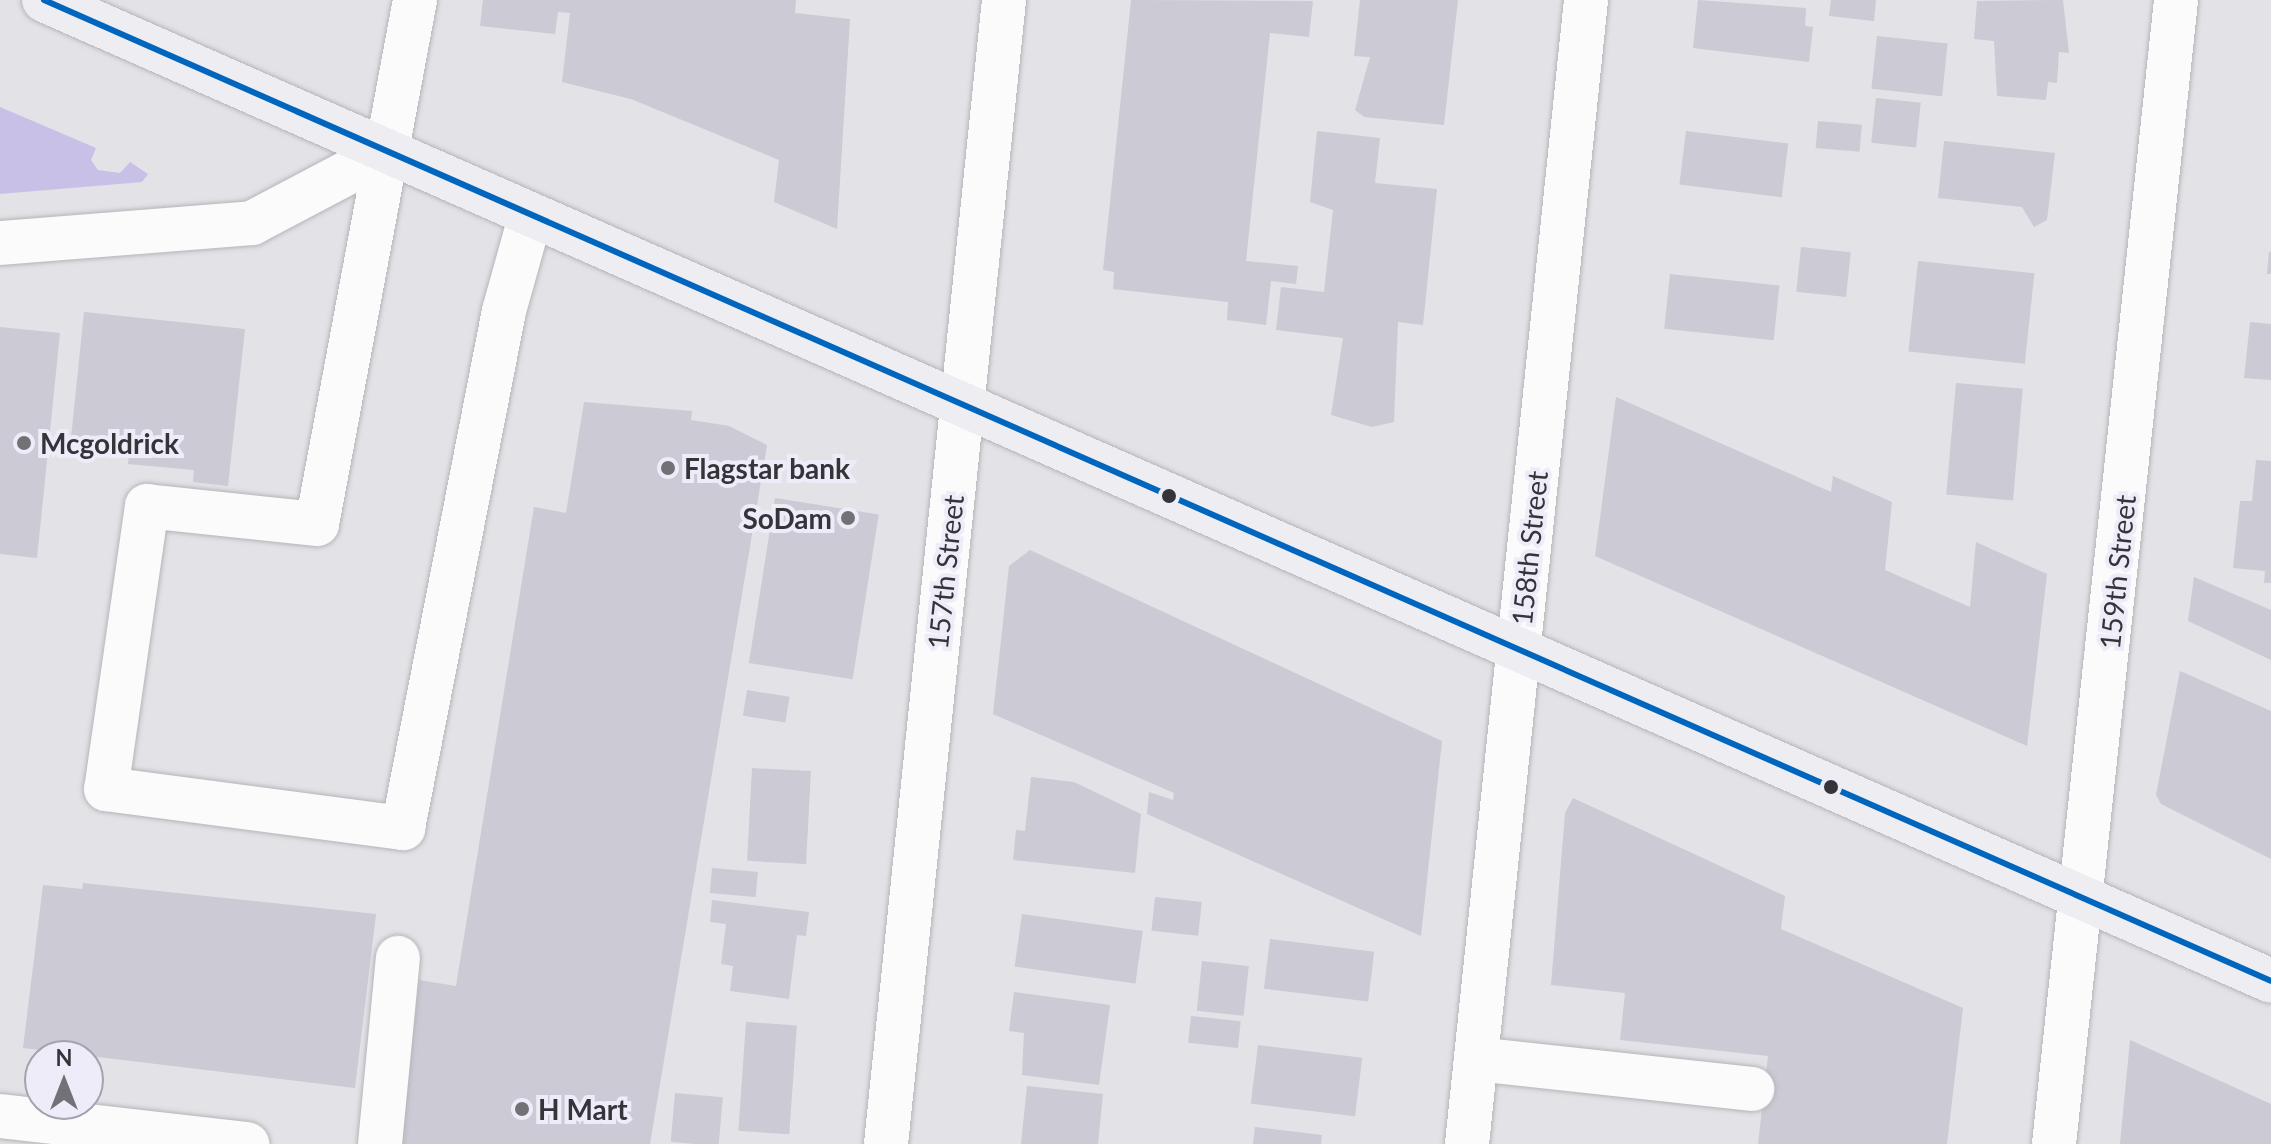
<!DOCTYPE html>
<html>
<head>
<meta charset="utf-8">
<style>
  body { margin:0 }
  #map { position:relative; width:2271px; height:1144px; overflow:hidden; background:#e2e2e7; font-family:Lato,sans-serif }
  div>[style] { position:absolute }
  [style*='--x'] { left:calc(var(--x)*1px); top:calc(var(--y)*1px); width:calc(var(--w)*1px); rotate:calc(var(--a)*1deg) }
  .green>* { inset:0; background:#c9c0e8 }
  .building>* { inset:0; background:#cbcad5; transform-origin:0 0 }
  .roads { filter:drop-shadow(0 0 2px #b5b5b9) drop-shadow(0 0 2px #b5b5b9) }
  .minor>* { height:44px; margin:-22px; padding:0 22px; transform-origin:22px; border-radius:22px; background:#fbfbfb }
  .major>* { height:44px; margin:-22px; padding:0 22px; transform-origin:22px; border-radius:22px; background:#eeedf2 }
  .bus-1>* { height:6px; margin:-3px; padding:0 3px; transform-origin:3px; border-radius:3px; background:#0065bd }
  .dots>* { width:22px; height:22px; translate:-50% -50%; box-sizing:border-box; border:4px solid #eeecf8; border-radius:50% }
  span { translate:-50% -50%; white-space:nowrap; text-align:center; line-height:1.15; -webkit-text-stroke:8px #eeecf8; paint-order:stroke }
  .poi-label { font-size:28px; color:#353439; font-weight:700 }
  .left { translate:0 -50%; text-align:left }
  .right { translate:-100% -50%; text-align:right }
  .street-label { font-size:28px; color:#353439 }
  .north { position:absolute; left:24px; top:1040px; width:80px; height:80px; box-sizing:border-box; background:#eeecf8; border:2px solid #a4a2ac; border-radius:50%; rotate:0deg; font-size:22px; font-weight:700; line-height:32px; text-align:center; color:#353439 }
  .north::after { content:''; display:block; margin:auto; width:28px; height:36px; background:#727176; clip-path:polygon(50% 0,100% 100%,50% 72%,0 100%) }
</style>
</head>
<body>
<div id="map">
  <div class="green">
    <i style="clip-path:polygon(0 107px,96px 148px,91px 160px,98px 170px,120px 173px,130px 162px,148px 174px,142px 182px,0 194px)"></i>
  </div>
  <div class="building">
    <i style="clip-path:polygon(483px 0,796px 0,795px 13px,850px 19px,837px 229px,774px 202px,779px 160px,631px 99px,562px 82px,570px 13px,558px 12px,555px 34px,480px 26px)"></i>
    <i style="clip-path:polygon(1131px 0,1313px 1px,1309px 37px,1270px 33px,1246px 261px,1298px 266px,1296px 284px,1271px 281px,1266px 325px,1227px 320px,1228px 302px,1113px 289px,1114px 272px,1103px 270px)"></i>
    <i style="clip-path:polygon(1360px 0,1458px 0,1444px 125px,1364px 117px,1355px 110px,1370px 57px,1354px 56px)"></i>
    <i style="clip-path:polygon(1698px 0,1806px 8px,1805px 26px,1813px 27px,1809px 62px,1693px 48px)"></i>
    <i style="clip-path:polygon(1831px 0,1876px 0,1874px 21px,1829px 16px)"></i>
    <i style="clip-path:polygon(2063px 0,2069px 53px,2059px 52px,2057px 83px,2048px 82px,2046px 100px,1997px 96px,1994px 41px,1974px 39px,1977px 1px)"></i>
    <i style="left:1877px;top:36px;width:71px;height:53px;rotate:6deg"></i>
    <i style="left:1876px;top:98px;width:45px;height:45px;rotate:6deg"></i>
    <i style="left:1818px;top:121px;width:44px;height:27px;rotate:5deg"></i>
    <i style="clip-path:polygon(1317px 131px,1380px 138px,1375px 183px,1437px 189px,1423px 325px,1398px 322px,1394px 422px,1372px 427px,1331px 415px,1343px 338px,1276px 330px,1281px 287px,1324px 292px,1333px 210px,1310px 202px)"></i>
    <i style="left:1686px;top:131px;width:103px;height:54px;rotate:7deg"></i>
    <i style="clip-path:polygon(1944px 141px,2055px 153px,2047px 220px,2034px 227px,2022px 207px,1938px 198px)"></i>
    <i style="left:1801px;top:247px;width:50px;height:45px;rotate:6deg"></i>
    <i style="clip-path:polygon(2269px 252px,2271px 252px,2271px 274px,2267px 274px)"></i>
    <i style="left:1918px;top:261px;width:117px;height:91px;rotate:6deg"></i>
    <i style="left:1670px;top:274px;width:110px;height:55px;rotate:6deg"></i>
    <i style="clip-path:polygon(84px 312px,245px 329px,228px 486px,193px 482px,194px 470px,128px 464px,130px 444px,71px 438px)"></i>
    <i style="clip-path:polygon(2250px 322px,2271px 324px,2271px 380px,2244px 378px)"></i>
    <i style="clip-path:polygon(0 327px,60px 333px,37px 558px,0 554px)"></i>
    <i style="left:1956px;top:383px;width:67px;height:112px;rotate:5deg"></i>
    <i style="clip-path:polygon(1616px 397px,1831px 492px,1833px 476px,1892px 502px,1885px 570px,1970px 607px,1976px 542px,2047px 574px,2027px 746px,1595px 556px)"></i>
    <i style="clip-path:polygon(584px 402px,692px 411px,691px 420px,729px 426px,767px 445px,650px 1144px,401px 1144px,419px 980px,456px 986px,534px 507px,566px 513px)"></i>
    <i style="clip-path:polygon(2256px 460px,2271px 461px,2271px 583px,2264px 583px,2265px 571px,2233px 568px,2240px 501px,2252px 501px)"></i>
    <i style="left:775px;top:498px;width:105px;height:167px;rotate:9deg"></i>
    <i style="clip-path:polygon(1030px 550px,1442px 741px,1421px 936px,1147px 814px,1149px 792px,1173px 800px,1174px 793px,993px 714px,1009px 566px)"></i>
    <i style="clip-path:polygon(2194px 577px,2271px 610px,2271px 660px,2188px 621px)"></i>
    <i style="clip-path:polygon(2180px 671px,2271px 711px,2271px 859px,2161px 804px,2156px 795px)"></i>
    <i style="left:747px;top:690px;width:43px;height:26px;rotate:9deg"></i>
    <i style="left:752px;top:768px;width:59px;height:93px;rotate:3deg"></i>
    <i style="clip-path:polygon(1031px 777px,1074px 782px,1141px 814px,1135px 873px,1013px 860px,1016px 830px,1025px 831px)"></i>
    <i style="clip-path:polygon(1573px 798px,1785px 896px,1781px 929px,1963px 1008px,1947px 1144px,1758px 1144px,1768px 1056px,1620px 1040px,1625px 993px,1551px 985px,1565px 813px)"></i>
    <i style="left:712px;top:868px;width:46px;height:25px;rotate:5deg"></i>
    <i style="clip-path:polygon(83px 883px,376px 914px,355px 1088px,23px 1048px,43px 885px,82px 889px)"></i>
    <i style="left:1155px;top:897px;width:47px;height:34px;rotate:6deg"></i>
    <i style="clip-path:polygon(712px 900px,809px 912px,806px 936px,797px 935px,789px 999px,730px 991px,733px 966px,721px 964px,726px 924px,710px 922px)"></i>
    <i style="left:1022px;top:914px;width:122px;height:53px;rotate:8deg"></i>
    <i style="left:1270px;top:939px;width:105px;height:50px;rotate:7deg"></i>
    <i style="left:1202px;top:961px;width:47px;height:50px;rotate:6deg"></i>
    <i style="clip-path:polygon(1014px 992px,1110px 1005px,1099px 1085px,1022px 1075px,1024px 1033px,1009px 1031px)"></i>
    <i style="left:1191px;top:1016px;width:50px;height:27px;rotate:6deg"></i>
    <i style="left:746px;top:1022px;width:51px;height:109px;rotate:4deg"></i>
    <i style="clip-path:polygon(2130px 1040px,2271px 1104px,2271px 1144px,2120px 1144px)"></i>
    <i style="left:1258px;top:1045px;width:105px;height:59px;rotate:7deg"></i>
    <i style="clip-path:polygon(1027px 1086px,1103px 1094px,1098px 1144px,1021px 1144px)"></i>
    <i style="left:675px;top:1093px;width:48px;height:49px;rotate:5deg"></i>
    <i style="clip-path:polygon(1255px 1127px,1322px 1135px,1321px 1144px,1253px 1144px)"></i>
  </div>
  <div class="roads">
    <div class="minor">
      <i style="--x:415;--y:0;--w:533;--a:100.59"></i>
      <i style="--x:317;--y:524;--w:171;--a:-174"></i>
      <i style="--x:147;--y:506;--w:286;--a:98.2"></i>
      <i style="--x:106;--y:789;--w:300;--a:7.5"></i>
      <i style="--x:403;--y:828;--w:527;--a:-78.95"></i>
      <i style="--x:504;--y:311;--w:97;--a:-74.4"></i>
      <i style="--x:0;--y:243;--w:253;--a:-4.5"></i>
      <i style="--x:252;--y:223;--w:150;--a:-27.8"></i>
      <i style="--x:1476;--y:1059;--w:278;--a:6.2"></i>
      <i style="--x:0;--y:1116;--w:249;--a:6.5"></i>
      <i style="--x:380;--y:1144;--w:187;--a:-84.5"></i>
      <i style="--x:886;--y:1144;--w:1150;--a:-84.11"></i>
      <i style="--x:1467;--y:1144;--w:1150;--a:-84.06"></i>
      <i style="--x:2054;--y:1144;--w:1150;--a:-83.91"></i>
    </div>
    <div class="major">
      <i style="--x:44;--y:0;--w:2433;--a:23.77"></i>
    </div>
  </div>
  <div class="bus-1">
    <i style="--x:44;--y:0;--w:2433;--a:23.77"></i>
  </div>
  <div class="dots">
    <i style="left:24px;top:443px;background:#727176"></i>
    <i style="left:668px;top:468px;background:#727176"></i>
    <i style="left:1169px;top:496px;background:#353439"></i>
    <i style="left:848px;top:518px;background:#727176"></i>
    <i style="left:1831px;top:787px;background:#353439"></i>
    <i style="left:522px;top:1109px;background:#727176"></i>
  </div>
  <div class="poi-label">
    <span class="left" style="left:40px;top:443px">Mcgoldrick</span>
    <span class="left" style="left:684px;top:468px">Flagstar bank</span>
    <span class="right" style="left:832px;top:518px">SoDam</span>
    <span class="left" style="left:538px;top:1109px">H Mart</span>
  </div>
  <div class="street-label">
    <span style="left:1529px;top:548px;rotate:-84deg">158th Street</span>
    <span style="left:945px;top:572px;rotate:-84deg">157th Street</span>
    <span style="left:2117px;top:572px;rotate:-84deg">159th Street</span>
  </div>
  <div class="north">N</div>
</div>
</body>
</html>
